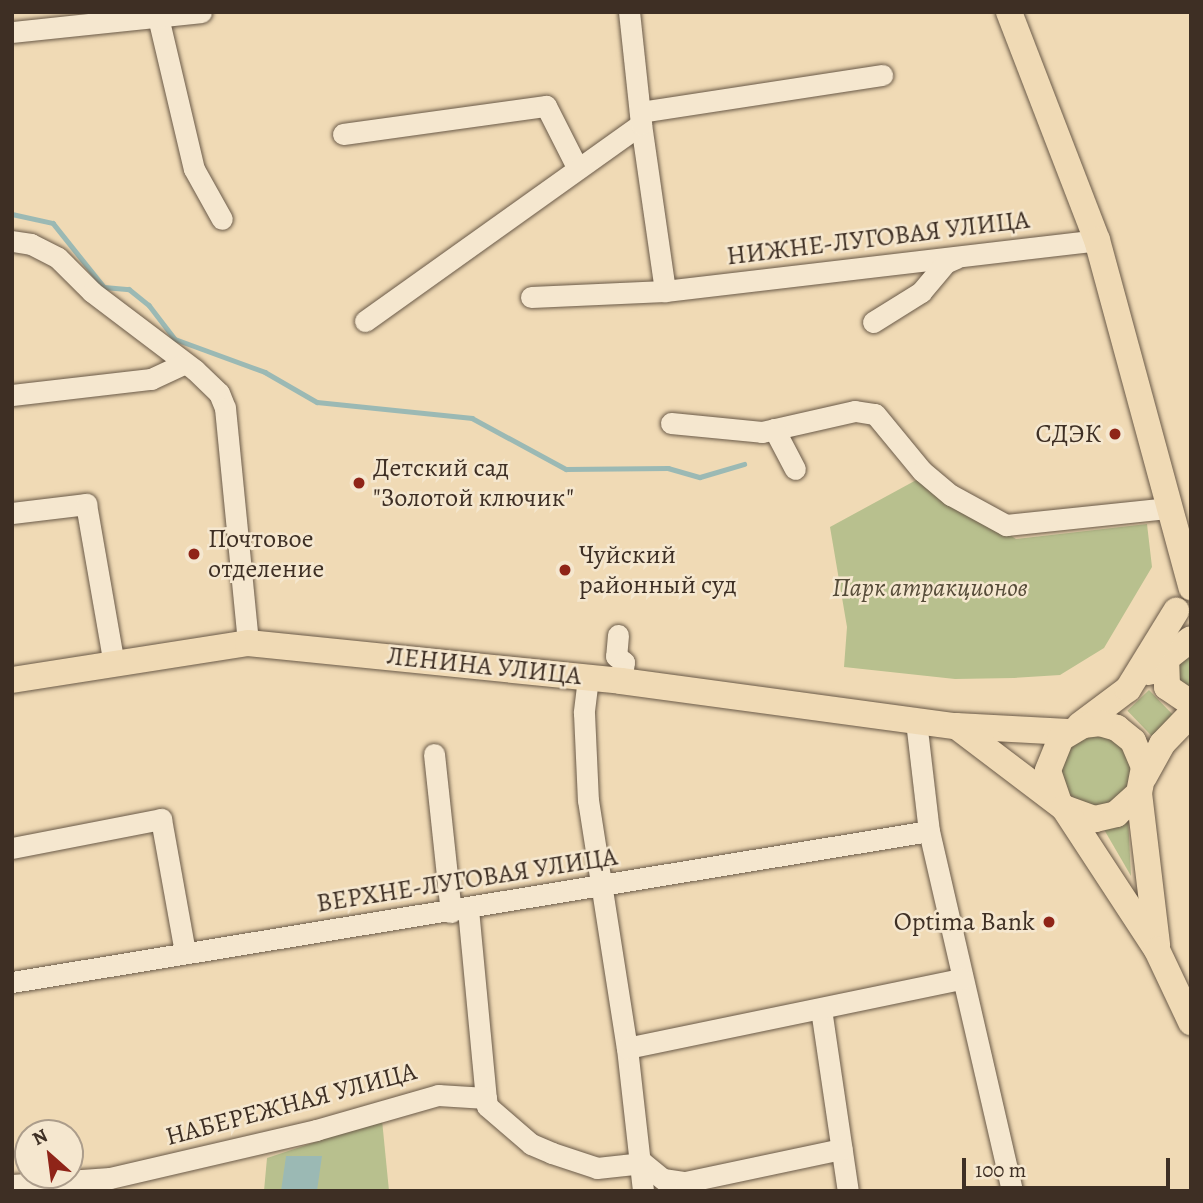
<!DOCTYPE html>
<html>
<head>
<meta charset="utf-8">
<style>
  body { margin:0 }
  #map { position:relative; width:1203px; height:1203px; overflow:hidden; background:#f0dab5; font-family:Alegreya,serif }
  div>[style] { position:absolute }
  [style*='--x'] { left:calc(var(--x)*1px); top:calc(var(--y)*1px); width:calc(var(--w)*1px); rotate:calc(var(--a)*1deg) }
  .green>* { inset:0; background:#b8c08e; transform-origin:0 0 }
  .round { border-radius:50% }
  .water>* { inset:0; background:#9bb9b4 }
  .stream>* { height:4.5px; margin:-2.25px; padding:0 2.25px; transform-origin:2.25px; border-radius:2.25px; background:#9bb9b4 }
  .roads { filter:drop-shadow(0 0 2px #6a5a48) drop-shadow(0 0 2px #6a5a48) }
  .minor>* { height:21px; margin:-10.5px; padding:0 10.5px; transform-origin:10.5px; border-radius:10.5px; background:#f5e7cf }
  .major>* { height:26px; margin:-13px; padding:0 13px; transform-origin:13px; border-radius:13px; background:#f0dab5 }
  .dots>* { width:19px; height:19px; translate:-50% -50%; box-sizing:border-box; border:4px solid #f5e7cf; border-radius:50% }
  span { translate:-50% -50%; white-space:nowrap; text-align:center; line-height:1.15; -webkit-text-stroke:5px #f5e7cf; paint-order:stroke }
  .street-label { font-size:26px; color:#3e2f24 }
  .poi-label { font-size:26px; color:#3e2f24 }
  .right { translate:-100% -50%; text-align:right }
  .left { translate:0 -50%; text-align:left }
  .park-label { font-size:26px; color:#564c39; font-style:italic }
  .frame { position:absolute; inset:0; border:14px solid #3e2f24; pointer-events:none }
  .north { position:absolute; left:14px; top:1119px; width:70px; height:70px; box-sizing:border-box; background:#f5e7cf; border:2px solid #ac9d8b; border-radius:50%; rotate:332deg; font-size:19px; font-weight:700; line-height:28px; text-align:center; color:#3e2f24 }
  .north::after { content:''; display:block; margin:auto; width:24px; height:32px; background:#8f2418; clip-path:polygon(50% 0,100% 100%,50% 72%,0 100%) }
  .scale { position:absolute; left:962px; top:1158px; width:208px; height:32px; box-sizing:border-box; border:4px solid #3e2f24; border-top:0; padding-left:9px; font-size:21px; line-height:24px; white-space:nowrap; color:#3e2f24; -webkit-text-stroke:5px #f5e7cf; paint-order:stroke }
</style>
</head>
<body>
<div id="map">
  <div class="green">
    <i style="clip-path:polygon(920px 478px,1016px 539px,1147px 524px,1152px 567px,1104px 648px,1060px 675px,1014px 678px,955px 679px,844px 667px,847px 627px,830px 527px)"></i>
    <i style="clip-path:polygon(1191px 649px,1191px 693px,1180px 687px,1174px 666px)"></i>
    <i style="left:1149px;top:690px;width:35px;height:30px;rotate:46deg"></i>
    <i class="round" style="left:1061px;top:736px;width:70px;height:70px"></i>
    <i style="clip-path:polygon(1128px 817px,1131px 876px,1102px 826px)"></i>
    <i style="clip-path:polygon(382px 1120px,389px 1191px,264px 1191px,267px 1158px)"></i>
  </div>
  <div class="water">
    <i style="clip-path:polygon(286px 1156px,322px 1156px,317px 1191px,281px 1191px)"></i>
  </div>
  <div class="stream">
    <i style="--x:12;--y:214;--w:42;--a:12.4"></i>
    <i style="--x:53;--y:223;--w:82;--a:51.4"></i>
    <i style="--x:104;--y:287;--w:25;--a:5"></i>
    <i style="--x:129;--y:289;--w:26;--a:39"></i>
    <i style="--x:149;--y:305;--w:43;--a:52.6"></i>
    <i style="--x:175;--y:339;--w:96;--a:20.1"></i>
    <i style="--x:265;--y:372;--w:60;--a:30"></i>
    <i style="--x:317;--y:402;--w:156;--a:5.9"></i>
    <i style="--x:472;--y:418;--w:107;--a:28.5"></i>
    <i style="--x:566;--y:469;--w:102;--a:-0.6"></i>
    <i style="--x:668;--y:468;--w:33;--a:16"></i>
    <i style="--x:700;--y:477;--w:46;--a:-16.5"></i>
  </div>
  <div class="roads">
    <div class="minor">
      <i style="--x:158;--y:17;--w:156;--a:76.7"></i>
      <i style="--x:194;--y:169;--w:57;--a:60.8"></i>
      <i style="--x:12;--y:32;--w:190;--a:-6"></i>
      <i style="--x:640;--y:112;--w:245;--a:-8.7"></i>
      <i style="--x:641;--y:124;--w:169;--a:81.8"></i>
      <i style="--x:343;--y:134;--w:205;--a:-7.9"></i>
      <i style="--x:546;--y:106;--w:68;--a:63.1"></i>
      <i style="--x:12;--y:241;--w:19;--a:9"></i>
      <i style="--x:31;--y:244;--w:30;--a:27"></i>
      <i style="--x:58;--y:258;--w:48;--a:45"></i>
      <i style="--x:92;--y:292;--w:129;--a:37.1"></i>
      <i style="--x:195;--y:370;--w:33;--a:44"></i>
      <i style="--x:219;--y:393;--w:16;--a:68"></i>
      <i style="--x:225;--y:408;--w:236;--a:84.4"></i>
      <i style="--x:531;--y:297;--w:134;--a:-2.6"></i>
      <i style="--x:665;--y:291;--w:435;--a:-6.7"></i>
      <i style="--x:365;--y:321;--w:339;--a:-35.5"></i>
      <i style="--x:641;--y:124;--w:113;--a:-96.1"></i>
      <i style="--x:873;--y:322;--w:57;--a:-32"></i>
      <i style="--x:921;--y:292;--w:38;--a:-50"></i>
      <i style="--x:945;--y:263;--w:12;--a:-24"></i>
      <i style="--x:12;--y:395;--w:140;--a:-6.6"></i>
      <i style="--x:151;--y:379;--w:35;--a:-25"></i>
      <i style="--x:671;--y:423;--w:91;--a:5.6"></i>
      <i style="--x:762;--y:432;--w:95;--a:-12.7"></i>
      <i style="--x:855;--y:411;--w:20;--a:9"></i>
      <i style="--x:875;--y:414;--w:74;--a:50.5"></i>
      <i style="--x:922;--y:471;--w:38;--a:40"></i>
      <i style="--x:951;--y:495;--w:63;--a:28.6"></i>
      <i style="--x:1006;--y:525;--w:164;--a:-6"></i>
      <i style="--x:774;--y:429;--w:45;--a:62.3"></i>
      <i style="--x:12;--y:513;--w:75;--a:-6.9"></i>
      <i style="--x:86;--y:504;--w:162;--a:80.1"></i>
      <i style="--x:618;--y:635;--w:21;--a:95"></i>
      <i style="--x:616;--y:656;--w:10;--a:37"></i>
      <i style="--x:624;--y:662;--w:19;--a:99"></i>
      <i style="--x:588;--y:678;--w:35;--a:97"></i>
      <i style="--x:584;--y:713;--w:87;--a:87.4"></i>
      <i style="--x:588;--y:800;--w:251;--a:81.1"></i>
      <i style="--x:627;--y:1048;--w:144;--a:83.6"></i>
      <i style="--x:916;--y:721;--w:111;--a:83.3"></i>
      <i style="--x:929;--y:831;--w:369;--a:77"></i>
      <i style="--x:434;--y:754;--w:159;--a:83.9"></i>
      <i style="--x:12;--y:848;--w:152;--a:-11"></i>
      <i style="--x:161;--y:819;--w:135;--a:79.8"></i>
      <i style="--x:468;--y:909;--w:190;--a:84.6"></i>
      <i style="--x:12;--y:982;--w:929;--a:-9.35"></i>
      <i style="--x:821;--y:1009;--w:184;--a:81.6"></i>
      <i style="--x:627;--y:1048;--w:341;--a:-11.7"></i>
      <i style="--x:643;--y:1163;--w:26;--a:39"></i>
      <i style="--x:663;--y:1179;--w:22;--a:8"></i>
      <i style="--x:685;--y:1182;--w:160;--a:-11.9"></i>
      <i style="--x:12;--y:1185;--w:98;--a:-4.1"></i>
      <i style="--x:110;--y:1178;--w:212;--a:-13.1"></i>
      <i style="--x:316;--y:1130;--w:127;--a:-16"></i>
      <i style="--x:438;--y:1095;--w:48;--a:3.6"></i>
      <i style="--x:486;--y:1098;--w:8;--a:83"></i>
      <i style="--x:487;--y:1106;--w:58;--a:40.8"></i>
      <i style="--x:531;--y:1144;--w:23;--a:23"></i>
      <i style="--x:552;--y:1153;--w:47;--a:18.4"></i>
      <i style="--x:597;--y:1168;--w:46;--a:-6.2"></i>
    </div>
    <div class="major">
      <i style="--x:1009;--y:12;--w:244;--a:68.9"></i>
      <i style="--x:1097;--y:240;--w:360;--a:74.8"></i>
      <i style="--x:1166;--y:657;--w:30;--a:88"></i>
      <i style="--x:1167;--y:687;--w:29;--a:34"></i>
      <i style="--x:1149;--y:672;--w:53;--a:-38.2"></i>
      <i style="--x:12;--y:680;--w:239;--a:-8.9"></i>
      <i style="--x:248;--y:643;--w:375;--a:5.8"></i>
      <i style="--x:621;--y:681;--w:338;--a:7.7"></i>
      <i style="--x:956;--y:726;--w:112;--a:3.1"></i>
      <i style="--x:1080;--y:725;--w:60;--a:-36.9"></i>
      <i style="--x:1128;--y:689;--w:92;--a:-58.4"></i>
      <i style="--x:956;--y:726;--w:136;--a:37.2"></i>
      <i style="--x:1064;--y:808;--w:33;--a:20"></i>
      <i style="--x:1095;--y:819;--w:22;--a:-13"></i>
      <i style="--x:1116;--y:814;--w:31;--a:-42"></i>
      <i style="--x:1139;--y:793;--w:26;--a:-79"></i>
      <i style="--x:1144;--y:767;--w:28;--a:-113"></i>
      <i style="--x:1133;--y:741;--w:21;--a:-141"></i>
      <i style="--x:1117;--y:728;--w:18;--a:-164"></i>
      <i style="--x:1100;--y:723;--w:17;--a:173"></i>
      <i style="--x:1083;--y:725;--w:26;--a:149"></i>
      <i style="--x:1061;--y:738;--w:35;--a:112"></i>
      <i style="--x:1048;--y:771;--w:34;--a:71"></i>
      <i style="--x:1144;--y:777;--w:38;--a:-61"></i>
      <i style="--x:1162;--y:744;--w:42;--a:-46"></i>
      <i style="--x:1139;--y:793;--w:153;--a:83.2"></i>
      <i style="--x:1064;--y:808;--w:170;--a:56.8"></i>
      <i style="--x:1157;--y:950;--w:80;--a:64.7"></i>
    </div>
  </div>
  <div class="dots">
    <i style="left:1115px;top:434px;background:#8f2418"></i>
    <i style="left:359px;top:483px;background:#8f2418"></i>
    <i style="left:194px;top:554px;background:#8f2418"></i>
    <i style="left:565px;top:570px;background:#8f2418"></i>
    <i style="left:1049px;top:922px;background:#8f2418"></i>
  </div>
  <div class="street-label">
    <span style="left:878px;top:238px;rotate:-7deg">НИЖНЕ-ЛУГОВАЯ УЛИЦА</span>
    <span style="left:484px;top:666px;rotate:6deg">ЛЕНИНА УЛИЦА</span>
    <span style="left:467px;top:880px;rotate:-9deg">ВЕРХНЕ-ЛУГОВАЯ УЛИЦА</span>
    <span style="left:291px;top:1104px;rotate:-15deg">НАБЕРЕЖНАЯ УЛИЦА</span>
  </div>
  <div class="poi-label">
    <span class="right" style="left:1101px;top:434px">СДЭК</span>
    <span class="left" style="left:373px;top:483px">Детский сад<br>"Золотой ключик"</span>
    <span class="left" style="left:208px;top:554px">Почтовое<br>отделение</span>
    <span class="left" style="left:579px;top:570px">Чуйский<br>районный суд</span>
    <span class="right" style="left:1035px;top:922px">Optima Bank</span>
  </div>
  <div class="park-label">
    <span style="left:930px;top:588px">Парк атракционов</span>
  </div>
  <div class="frame"></div>
  <div class="north">N</div>
  <div class="scale">100 m</div>
</div>
</body>
</html>
